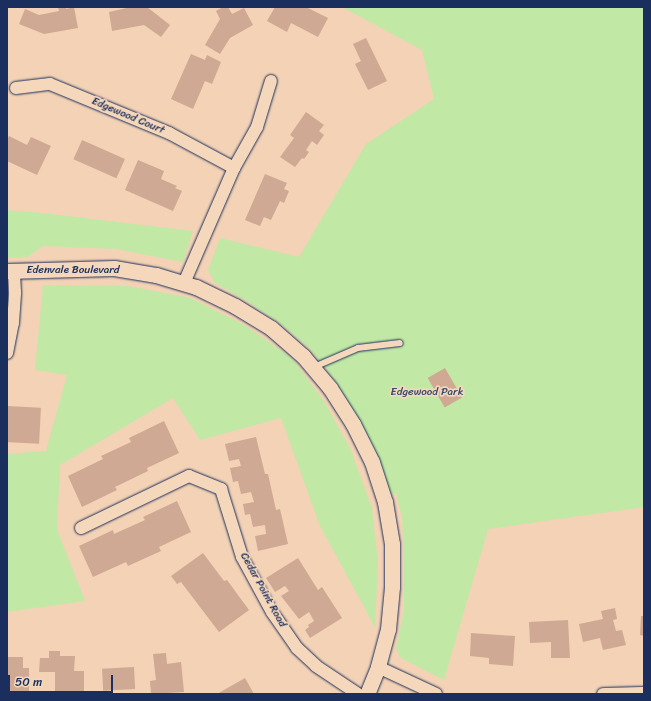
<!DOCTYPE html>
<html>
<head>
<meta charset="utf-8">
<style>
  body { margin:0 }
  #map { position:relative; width:651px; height:701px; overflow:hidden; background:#f3d2b5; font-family:Sriracha,sans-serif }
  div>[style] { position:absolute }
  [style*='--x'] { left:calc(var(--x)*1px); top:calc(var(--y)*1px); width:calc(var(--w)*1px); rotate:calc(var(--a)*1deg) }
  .green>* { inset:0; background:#c1e9a5 }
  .building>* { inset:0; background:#cfa993; transform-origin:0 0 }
  .roads { filter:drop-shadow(0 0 1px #1b2f5e) drop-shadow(0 0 1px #1b2f5e) }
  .service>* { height:6px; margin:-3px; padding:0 3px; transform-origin:3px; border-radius:3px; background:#f5d7bb }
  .minor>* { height:12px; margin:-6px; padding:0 6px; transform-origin:6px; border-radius:6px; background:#f5d7bb }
  .tertiary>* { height:15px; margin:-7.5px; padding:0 7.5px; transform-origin:7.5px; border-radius:7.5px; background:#f5d7bb }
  span { translate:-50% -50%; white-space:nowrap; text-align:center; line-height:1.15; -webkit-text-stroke:3.5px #f5d7bb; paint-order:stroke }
  .street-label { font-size:11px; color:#1b2f5e }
  .park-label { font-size:11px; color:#344b69 }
  .frame { position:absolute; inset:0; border:8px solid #1b2f5e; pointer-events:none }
  .scale { position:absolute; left:8px; top:675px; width:105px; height:18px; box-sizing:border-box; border:2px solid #1b2f5e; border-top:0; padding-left:5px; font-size:12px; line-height:14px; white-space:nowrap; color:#1b2f5e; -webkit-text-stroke:3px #f5d7bb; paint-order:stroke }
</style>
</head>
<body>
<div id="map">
  <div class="green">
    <i style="clip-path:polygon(342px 7px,644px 7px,644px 507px,488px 529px,444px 680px,401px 658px,396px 649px,404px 609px,404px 558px,402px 518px,396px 493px,388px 495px,376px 451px,357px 416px,336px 382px,309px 348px,278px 322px,245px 300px,215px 283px,208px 270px,220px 238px,299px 257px,366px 144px,434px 99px,422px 50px)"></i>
    <i style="clip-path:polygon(7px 210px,42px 213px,193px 231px,183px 262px,116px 249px,43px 246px,28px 257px,7px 258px)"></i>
    <i style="clip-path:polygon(43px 285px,128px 286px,191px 298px,246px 326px,292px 358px,324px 401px,350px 448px,372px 508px,378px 563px,375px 627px,320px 526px,281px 418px,200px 440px,173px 398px,60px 465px,57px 529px,85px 601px,7px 612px,7px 454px,46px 451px,67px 375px,35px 370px)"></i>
  </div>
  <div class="building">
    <i style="clip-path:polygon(58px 7px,66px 7px,66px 9px,74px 7px,78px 28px,44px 34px,19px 24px,25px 9px,39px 15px,59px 11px)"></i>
    <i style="clip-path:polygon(131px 7px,147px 7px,170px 25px,161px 37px,144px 25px,112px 31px,109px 12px)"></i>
    <i style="clip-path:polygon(223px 7px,228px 7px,232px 14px,244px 8px,253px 25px,230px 38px,220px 54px,205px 45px,220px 19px,216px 11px)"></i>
    <i style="clip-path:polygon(275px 7px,306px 7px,328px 18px,318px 37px,291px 23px,287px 32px,267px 21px)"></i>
    <i style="clip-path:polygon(366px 38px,387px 81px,368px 90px,355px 64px,361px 61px,353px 44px)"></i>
    <i style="clip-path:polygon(191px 54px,205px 60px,207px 55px,221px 62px,212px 84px,205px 81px,193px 109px,171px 99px)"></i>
    <i style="clip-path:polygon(306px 112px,324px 125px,319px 131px,324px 135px,317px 145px,312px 141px,306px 150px,309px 152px,304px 159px,302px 158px,295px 167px,280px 157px,294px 138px,290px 135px)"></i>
    <i style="clip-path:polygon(9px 136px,27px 145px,31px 137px,51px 146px,37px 175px,7px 161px,7px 140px)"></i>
    <i style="left:82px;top:140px;width:47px;height:21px;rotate:24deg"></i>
    <i style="clip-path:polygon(138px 160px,164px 171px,161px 179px,177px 186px,175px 188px,182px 191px,173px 211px,125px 190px)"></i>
    <i style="clip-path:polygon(265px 174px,287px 183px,284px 189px,289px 191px,284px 203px,280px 201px,271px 220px,264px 217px,260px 226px,245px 220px)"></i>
    <i style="left:445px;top:368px;width:34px;height:20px;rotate:60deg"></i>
    <i style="left:7px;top:406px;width:34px;height:36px;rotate:3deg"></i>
    <i style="clip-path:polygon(164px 421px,179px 453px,147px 468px,148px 471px,115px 487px,117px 490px,82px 507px,68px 476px,103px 459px,101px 456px,131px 442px,129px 438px)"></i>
    <i style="clip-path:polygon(256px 437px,265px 474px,268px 474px,276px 510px,280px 509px,288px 544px,258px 551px,255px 536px,266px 534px,265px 525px,253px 527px,250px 514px,245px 515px,243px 504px,254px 502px,251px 492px,241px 494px,238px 481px,233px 482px,230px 468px,241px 466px,239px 459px,229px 461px,225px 444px)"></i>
    <i style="clip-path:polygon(177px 501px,191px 532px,159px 547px,161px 551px,128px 566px,126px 562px,93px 577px,79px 546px,113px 530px,114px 534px,145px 520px,143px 517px)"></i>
    <i style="clip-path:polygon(203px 553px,224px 581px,227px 580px,249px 610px,219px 632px,181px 582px,177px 584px,171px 576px)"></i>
    <i style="clip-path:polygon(298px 558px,318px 590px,322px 587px,342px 618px,310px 638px,305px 630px,309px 627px,308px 625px,314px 621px,309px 612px,299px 619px,281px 596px,289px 591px,285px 586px,275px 592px,266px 578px)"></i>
    <i style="clip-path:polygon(615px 608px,617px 619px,613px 620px,616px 631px,622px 630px,626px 645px,603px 650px,600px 638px,583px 642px,579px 624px,603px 619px,601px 611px)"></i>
    <i style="clip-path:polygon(641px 616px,644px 616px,644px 636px,640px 635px)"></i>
    <i style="clip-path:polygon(568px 620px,570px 658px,551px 658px,551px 642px,530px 643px,529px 622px)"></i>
    <i style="clip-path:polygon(471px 633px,515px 636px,513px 666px,489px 664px,489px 658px,470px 656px)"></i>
    <i style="clip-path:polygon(49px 651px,60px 651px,60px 656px,75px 656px,74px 671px,84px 671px,84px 691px,55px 691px,55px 672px,39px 672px,40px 658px,49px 658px)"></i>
    <i style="clip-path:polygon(166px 653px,167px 664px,181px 662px,184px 692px,151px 694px,150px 681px,156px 680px,153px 654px)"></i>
    <i style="clip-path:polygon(7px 657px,23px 657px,23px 668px,29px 668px,29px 691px,7px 691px)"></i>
    <i style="left:134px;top:667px;width:22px;height:32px;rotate:87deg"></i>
    <i style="clip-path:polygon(245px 678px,254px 694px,217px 694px)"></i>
  </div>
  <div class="roads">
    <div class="service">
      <i style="--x:314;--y:367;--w:48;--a:-23.4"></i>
      <i style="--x:358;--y:348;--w:42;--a:-6.8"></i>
    </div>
    <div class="minor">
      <i style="--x:16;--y:88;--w:34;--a:-7"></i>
      <i style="--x:50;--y:84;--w:129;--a:22.4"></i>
      <i style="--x:169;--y:133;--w:74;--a:28.3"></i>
      <i style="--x:184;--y:283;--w:125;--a:-66.5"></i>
      <i style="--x:234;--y:168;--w:47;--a:-60.7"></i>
      <i style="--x:257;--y:127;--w:48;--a:-73.1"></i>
      <i style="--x:7;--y:353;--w:31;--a:-79"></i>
      <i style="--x:13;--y:323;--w:31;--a:-86"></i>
      <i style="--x:15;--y:292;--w:21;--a:-93"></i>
      <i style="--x:81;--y:528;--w:120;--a:-25.7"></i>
      <i style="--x:189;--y:476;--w:35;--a:22"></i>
      <i style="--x:221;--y:489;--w:71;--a:72.8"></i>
      <i style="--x:242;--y:557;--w:63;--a:61.4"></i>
      <i style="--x:272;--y:612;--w:44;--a:55.2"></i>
      <i style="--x:297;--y:648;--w:26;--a:43"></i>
      <i style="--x:316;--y:666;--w:50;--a:33.7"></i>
      <i style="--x:378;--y:667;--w:64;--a:25"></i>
      <i style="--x:603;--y:694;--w:41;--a:-1.4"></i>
    </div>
    <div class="tertiary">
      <i style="--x:7;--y:271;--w:107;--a:-1.6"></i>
      <i style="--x:114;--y:268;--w:43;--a:9.5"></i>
      <i style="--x:156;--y:275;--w:42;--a:16.7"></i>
      <i style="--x:196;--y:287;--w:43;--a:26"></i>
      <i style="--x:235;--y:306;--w:42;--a:31.4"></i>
      <i style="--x:271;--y:328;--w:43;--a:41.2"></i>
      <i style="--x:303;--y:356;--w:42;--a:49.8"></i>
      <i style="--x:330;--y:388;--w:43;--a:57.4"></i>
      <i style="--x:353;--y:424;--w:42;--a:63.4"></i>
      <i style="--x:372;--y:462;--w:42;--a:72"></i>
      <i style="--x:385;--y:502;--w:43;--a:80.5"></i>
      <i style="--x:392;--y:544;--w:43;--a:90"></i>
      <i style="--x:392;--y:587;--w:42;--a:95.4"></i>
      <i style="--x:388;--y:629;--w:39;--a:105"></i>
      <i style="--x:378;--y:667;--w:29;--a:112"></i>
    </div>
  </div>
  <div class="street-label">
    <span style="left:128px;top:116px;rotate:23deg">Edgewood Court</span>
    <span style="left:73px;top:270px">Edenvale Boulevard</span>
    <span style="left:263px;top:590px;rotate:61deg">Cedar Point Road</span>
  </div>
  <div class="park-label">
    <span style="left:427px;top:392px">Edgewood Park</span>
  </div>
  <div class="frame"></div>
  <div class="scale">50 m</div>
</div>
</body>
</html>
